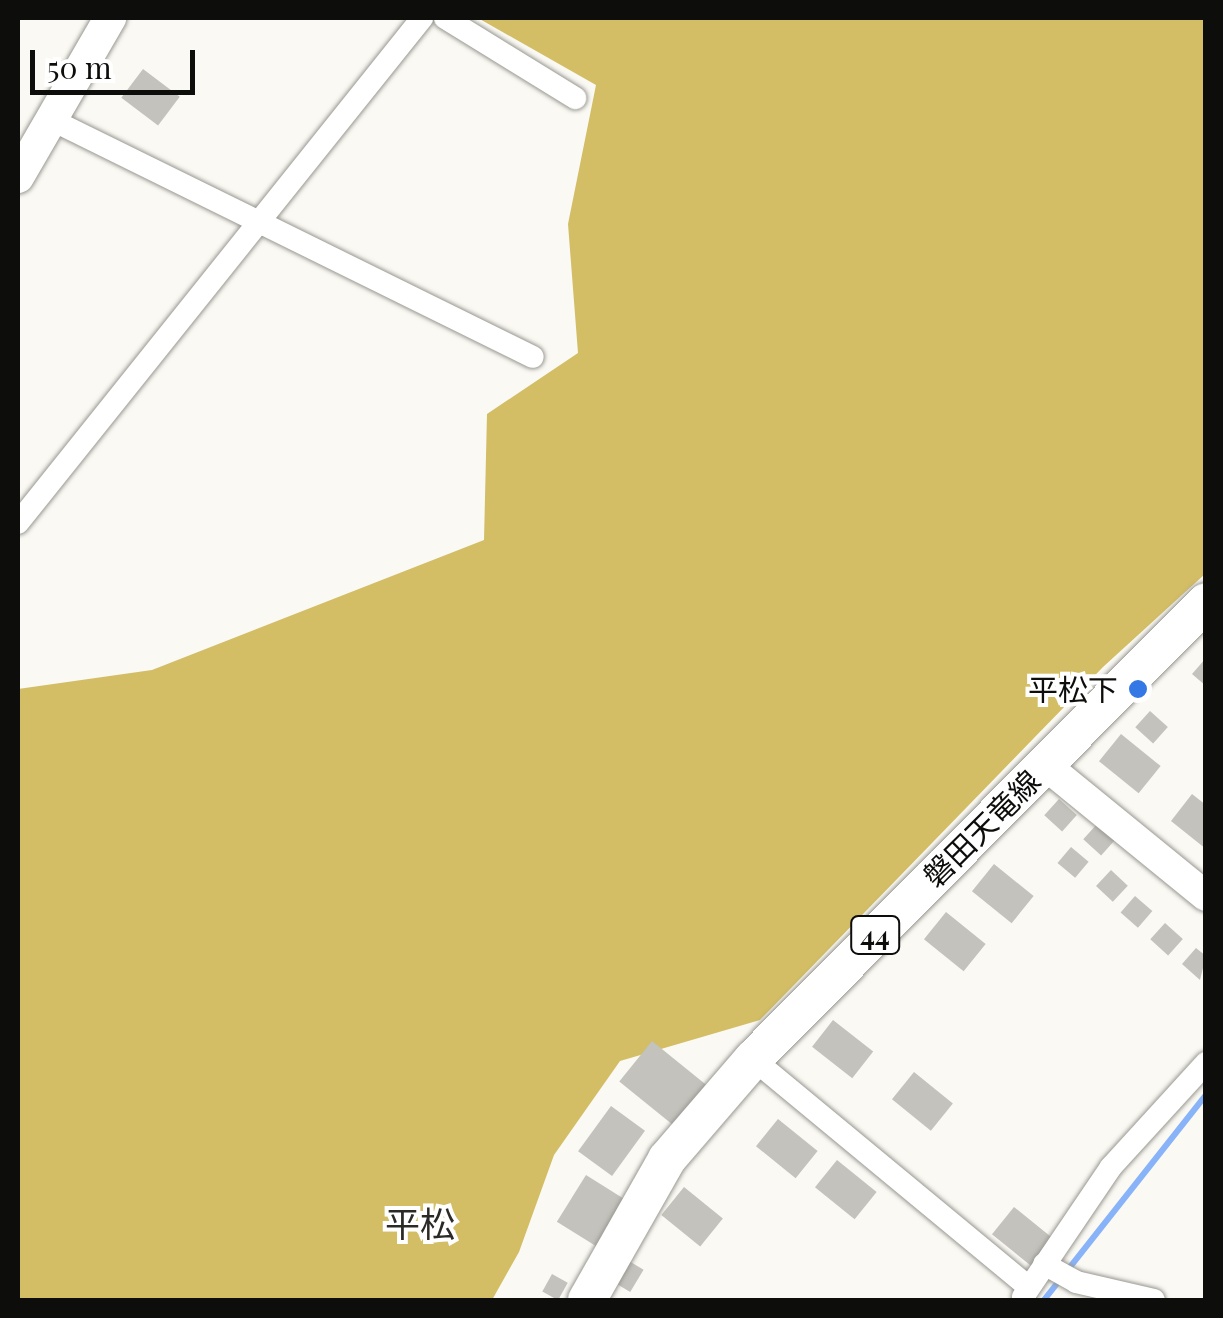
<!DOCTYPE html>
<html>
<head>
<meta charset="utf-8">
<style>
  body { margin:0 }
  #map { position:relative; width:1223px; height:1318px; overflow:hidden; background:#faf9f3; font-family:"Playfair Display","Noto Sans JP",serif }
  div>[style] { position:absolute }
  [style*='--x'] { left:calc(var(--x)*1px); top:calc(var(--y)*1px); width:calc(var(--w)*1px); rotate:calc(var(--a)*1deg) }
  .forest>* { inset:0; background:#d3bd65 }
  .stream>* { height:6px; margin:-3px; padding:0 3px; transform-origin:3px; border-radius:3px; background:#88b3f9 }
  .building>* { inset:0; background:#c3c2bc; transform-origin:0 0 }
  .roads { filter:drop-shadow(0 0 2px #989791) drop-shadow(0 0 2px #989791) }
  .minor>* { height:22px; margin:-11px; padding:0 11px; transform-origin:11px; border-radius:11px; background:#fff }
  .tertiary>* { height:30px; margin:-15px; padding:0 15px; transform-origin:15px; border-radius:15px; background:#fff }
  .secondary>* { height:32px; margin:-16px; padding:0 16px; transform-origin:16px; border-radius:16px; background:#fff }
  .primary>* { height:38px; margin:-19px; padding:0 19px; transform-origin:19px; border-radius:19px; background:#fff }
  .dots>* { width:28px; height:28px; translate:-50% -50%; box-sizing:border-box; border:5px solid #fff; border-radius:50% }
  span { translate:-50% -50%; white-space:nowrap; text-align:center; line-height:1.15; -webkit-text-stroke:8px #fff; paint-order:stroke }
  .shield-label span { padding:2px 8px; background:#fff; border:2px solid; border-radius:8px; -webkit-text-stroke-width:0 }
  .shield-label { font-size:28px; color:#0d0d0b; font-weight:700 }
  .poi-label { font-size:30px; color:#0d0d0b }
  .right { translate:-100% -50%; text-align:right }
  .street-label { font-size:30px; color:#0d0d0b }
  .quarter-label { font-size:35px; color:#2b2a26 }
  .frame { position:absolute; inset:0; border:20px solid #0d0d0b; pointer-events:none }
  .scale { position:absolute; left:30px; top:50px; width:165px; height:45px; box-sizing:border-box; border:5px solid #0d0d0b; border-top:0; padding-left:12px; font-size:30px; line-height:35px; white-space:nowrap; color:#0d0d0b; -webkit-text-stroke:8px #fff; paint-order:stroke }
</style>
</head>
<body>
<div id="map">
  <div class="forest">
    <i style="clip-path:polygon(478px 18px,1205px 18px,1205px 574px,1103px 667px,760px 1020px,620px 1061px,554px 1155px,519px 1252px,492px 1300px,18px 1300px,18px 689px,152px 670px,484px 540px,487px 414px,578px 353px,568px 224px,596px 85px)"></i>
  </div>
  <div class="stream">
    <i style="--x:1044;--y:1300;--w:261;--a:-51.7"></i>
  </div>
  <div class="building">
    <i style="left:143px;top:69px;width:46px;height:36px;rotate:37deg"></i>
    <i style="clip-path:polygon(1206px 658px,1206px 686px,1192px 674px)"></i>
    <i style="left:1150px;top:711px;width:24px;height:22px;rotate:42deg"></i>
    <i style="left:1121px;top:734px;width:51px;height:35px;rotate:39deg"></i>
    <i style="clip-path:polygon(1192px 794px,1206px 805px,1206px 849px,1171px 821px)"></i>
    <i style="left:1059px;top:799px;width:24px;height:22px;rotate:42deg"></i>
    <i style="left:1098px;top:823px;width:24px;height:22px;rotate:42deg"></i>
    <i style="left:1071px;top:847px;width:23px;height:21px;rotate:40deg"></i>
    <i style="left:994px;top:864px;width:51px;height:35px;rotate:39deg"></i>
    <i style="left:1111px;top:870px;width:23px;height:22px;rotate:43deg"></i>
    <i style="left:1135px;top:896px;width:23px;height:22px;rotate:41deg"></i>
    <i style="left:946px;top:912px;width:51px;height:35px;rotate:39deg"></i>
    <i style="left:1165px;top:923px;width:24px;height:22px;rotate:42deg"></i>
    <i style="clip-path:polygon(1196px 948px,1206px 956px,1200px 980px,1182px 964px)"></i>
    <i style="left:833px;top:1020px;width:51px;height:34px;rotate:38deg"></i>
    <i style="left:652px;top:1041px;width:70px;height:52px;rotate:39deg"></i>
    <i style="left:914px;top:1072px;width:50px;height:35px;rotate:39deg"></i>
    <i style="left:611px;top:1106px;width:42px;height:56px;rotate:36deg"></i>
    <i style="left:778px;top:1119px;width:51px;height:35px;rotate:39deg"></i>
    <i style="left:837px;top:1160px;width:51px;height:35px;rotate:39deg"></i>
    <i style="left:586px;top:1175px;width:46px;height:55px;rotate:32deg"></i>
    <i style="left:684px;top:1187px;width:50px;height:36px;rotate:39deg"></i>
    <i style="left:1014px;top:1207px;width:51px;height:35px;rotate:39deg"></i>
    <i style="left:629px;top:1261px;width:17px;height:26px;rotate:31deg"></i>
    <i style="left:552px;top:1274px;width:18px;height:20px;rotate:29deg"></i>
  </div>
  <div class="roads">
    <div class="minor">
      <i style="--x:445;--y:18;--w:153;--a:31.6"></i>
      <i style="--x:50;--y:119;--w:538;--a:26.23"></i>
      <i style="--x:18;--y:523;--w:647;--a:-51.34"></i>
      <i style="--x:753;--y:1059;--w:358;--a:39.6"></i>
      <i style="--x:1044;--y:1264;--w:37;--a:29"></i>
      <i style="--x:1076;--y:1282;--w:80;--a:13"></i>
      <i style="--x:1023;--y:1297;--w:157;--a:-55.9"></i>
      <i style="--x:1111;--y:1167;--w:141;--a:-47.6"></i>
    </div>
    <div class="tertiary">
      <i style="--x:1044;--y:764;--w:209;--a:39.2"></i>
    </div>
    <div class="secondary">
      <i style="--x:18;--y:177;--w:184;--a:-59.9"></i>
    </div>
    <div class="primary">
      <i style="--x:587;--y:1300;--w:162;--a:-60.4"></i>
      <i style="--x:667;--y:1159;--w:132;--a:-49.3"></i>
      <i style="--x:753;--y:1059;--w:643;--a:-45.25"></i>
    </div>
  </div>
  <div class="dots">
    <i style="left:1138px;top:689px;background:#3478e5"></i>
  </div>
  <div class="shield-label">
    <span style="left:875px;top:935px">44</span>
  </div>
  <div class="poi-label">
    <span class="right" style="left:1118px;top:689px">平松下</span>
  </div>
  <div class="street-label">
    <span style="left:981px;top:828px;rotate:-45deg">磐田天竜線</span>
  </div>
  <div class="quarter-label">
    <span style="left:420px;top:1223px">平松</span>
  </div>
  <div class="frame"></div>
  <div class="scale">50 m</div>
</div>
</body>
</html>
